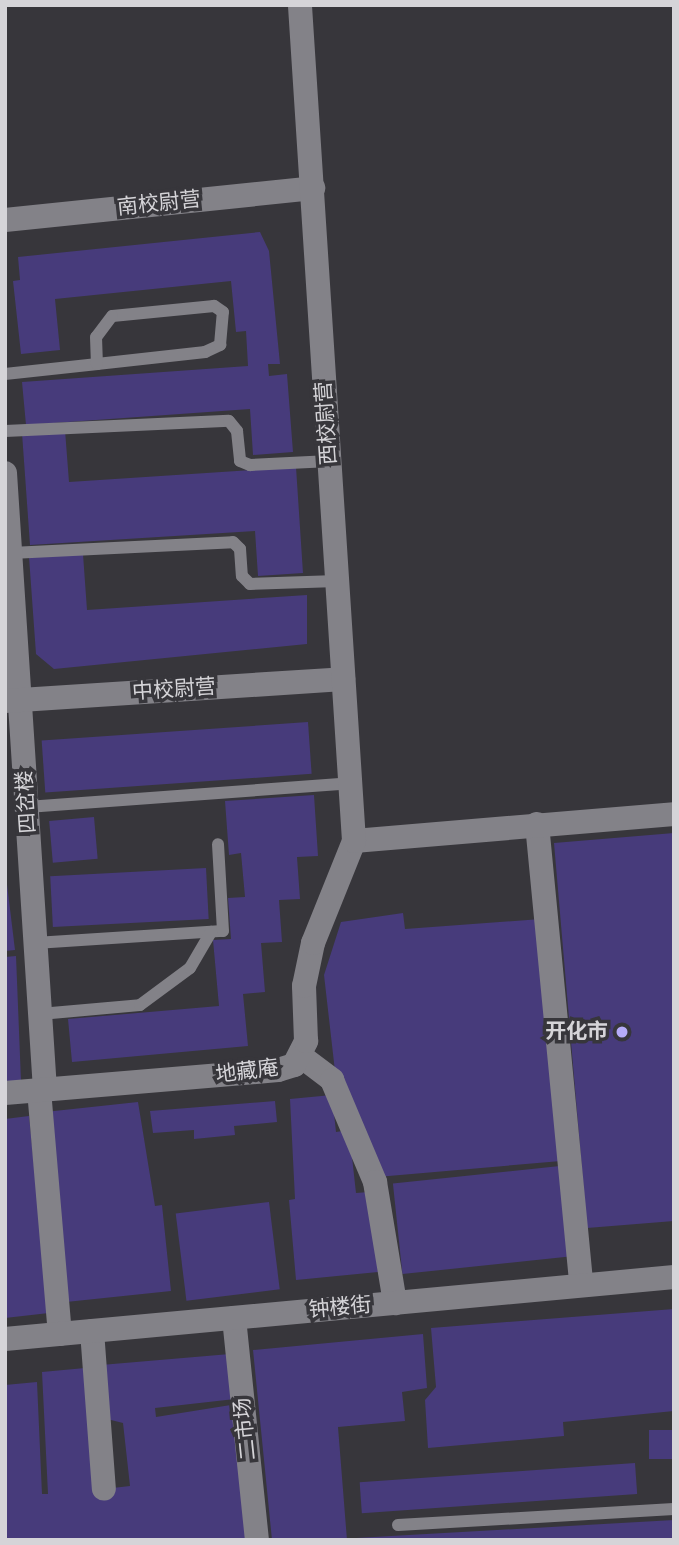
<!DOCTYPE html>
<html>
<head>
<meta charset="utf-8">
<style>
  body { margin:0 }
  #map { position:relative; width:679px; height:1545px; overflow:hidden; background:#37363b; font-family:"Alegreya Sans","Noto Sans SC",sans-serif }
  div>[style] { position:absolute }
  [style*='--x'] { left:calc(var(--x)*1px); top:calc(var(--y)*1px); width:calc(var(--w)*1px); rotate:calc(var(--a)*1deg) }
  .building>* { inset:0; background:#473b7b; transform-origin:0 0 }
  .lane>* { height:12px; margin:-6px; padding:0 6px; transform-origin:6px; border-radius:6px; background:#838288 }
  .street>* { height:24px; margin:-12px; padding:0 12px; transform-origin:12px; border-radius:12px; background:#838288 }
  .dots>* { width:19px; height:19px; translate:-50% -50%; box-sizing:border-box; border:4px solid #37363b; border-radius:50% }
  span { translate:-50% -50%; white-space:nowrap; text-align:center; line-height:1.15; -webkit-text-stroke:7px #37363b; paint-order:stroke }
  .street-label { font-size:21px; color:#d5d4d8 }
  .poi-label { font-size:21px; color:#d5d4d8; font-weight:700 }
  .right { translate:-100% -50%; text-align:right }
  .frame { position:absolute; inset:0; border:7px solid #d5d4d8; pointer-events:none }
</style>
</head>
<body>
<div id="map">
  <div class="building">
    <i style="clip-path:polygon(260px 232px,269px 251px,280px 364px,268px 364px,269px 376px,287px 374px,293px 452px,253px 455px,250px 409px,26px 425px,22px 382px,248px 366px,246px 331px,236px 332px,231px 281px,55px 299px,60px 350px,21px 354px,13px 281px,20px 280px,18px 257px)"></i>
    <i style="clip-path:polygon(65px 430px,69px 482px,296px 467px,303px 573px,258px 576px,255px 531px,30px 545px,22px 433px)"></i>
    <i style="clip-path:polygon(83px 554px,87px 610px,307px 595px,307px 644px,54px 669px,36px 654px,29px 557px)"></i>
    <i style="left:308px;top:722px;width:52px;height:267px;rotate:86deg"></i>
    <i style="clip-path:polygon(314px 795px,318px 856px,297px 857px,300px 899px,279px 900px,282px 942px,261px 943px,265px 992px,243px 994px,248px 1046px,72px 1062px,68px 1019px,219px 1006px,213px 940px,231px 939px,228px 898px,245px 897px,241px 853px,229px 855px,225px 801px)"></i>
    <i style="left:94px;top:817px;width:42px;height:45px;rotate:85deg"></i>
    <i style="clip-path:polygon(674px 833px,674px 1221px,587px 1228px,554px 843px)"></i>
    <i style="clip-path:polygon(5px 868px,15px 950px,5px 951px)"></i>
    <i style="left:206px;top:868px;width:51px;height:156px;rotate:87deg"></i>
    <i style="clip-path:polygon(403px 913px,405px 929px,541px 919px,561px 1161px,377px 1177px,336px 1080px,324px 975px,341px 922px)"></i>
    <i style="clip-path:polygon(16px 956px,21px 1081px,5px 1082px,5px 957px)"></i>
    <i style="clip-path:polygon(332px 1095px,336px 1132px,349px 1130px,356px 1193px,369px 1192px,378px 1272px,296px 1280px,289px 1200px,295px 1199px,290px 1099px)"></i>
    <i style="clip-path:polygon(275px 1101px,277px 1122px,234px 1126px,235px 1135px,194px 1139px,194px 1130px,153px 1133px,150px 1111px)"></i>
    <i style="clip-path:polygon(138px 1102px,155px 1206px,162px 1205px,171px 1291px,66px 1302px,45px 1112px)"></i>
    <i style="clip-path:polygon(29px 1116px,49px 1313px,5px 1318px,5px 1119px)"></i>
    <i style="left:560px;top:1166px;width:91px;height:168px;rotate:84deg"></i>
    <i style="left:269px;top:1202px;width:88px;height:94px;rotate:83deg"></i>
    <i style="clip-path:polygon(674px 1309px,674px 1411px,563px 1422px,564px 1436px,428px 1448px,425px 1400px,436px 1387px,431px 1328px)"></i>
    <i style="clip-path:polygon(423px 1334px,427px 1388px,402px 1392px,405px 1421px,338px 1427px,347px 1540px,272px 1540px,253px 1350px)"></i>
    <i style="clip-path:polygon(230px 1354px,235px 1399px,155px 1408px,156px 1417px,237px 1404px,250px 1540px,5px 1540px,5px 1385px,37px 1382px,42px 1494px,48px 1494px,42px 1372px,85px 1368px,104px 1489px,130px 1486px,123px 1423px,107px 1419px,101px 1365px)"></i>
    <i style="left:674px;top:1430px;width:29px;height:25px;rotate:90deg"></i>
    <i style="left:635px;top:1463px;width:31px;height:276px;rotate:86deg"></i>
    <i style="clip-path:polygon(674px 1520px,674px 1540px,356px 1540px,356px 1538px)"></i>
  </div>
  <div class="lane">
    <i style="--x:5;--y:374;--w:93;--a:-6.2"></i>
    <i style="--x:97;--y:364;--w:109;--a:-6.3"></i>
    <i style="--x:205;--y:352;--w:17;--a:-25"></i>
    <i style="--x:220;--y:345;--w:33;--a:-85"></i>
    <i style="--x:223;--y:312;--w:11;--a:-146"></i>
    <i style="--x:214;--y:306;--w:102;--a:174.4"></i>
    <i style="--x:112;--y:316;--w:26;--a:127"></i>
    <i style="--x:96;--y:337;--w:27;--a:88"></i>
    <i style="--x:5;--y:431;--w:224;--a:-2.6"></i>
    <i style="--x:229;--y:421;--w:13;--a:51"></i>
    <i style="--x:237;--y:431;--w:30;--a:84"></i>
    <i style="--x:240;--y:461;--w:11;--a:22"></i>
    <i style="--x:250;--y:465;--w:80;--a:-2.9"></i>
    <i style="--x:11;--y:553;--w:222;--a:-2.8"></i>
    <i style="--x:233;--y:542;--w:10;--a:45"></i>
    <i style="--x:240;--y:549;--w:27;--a:86"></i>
    <i style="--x:242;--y:576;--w:11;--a:45"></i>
    <i style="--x:250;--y:584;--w:87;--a:-2"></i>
    <i style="--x:27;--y:807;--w:324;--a:-4.2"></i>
    <i style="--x:35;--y:943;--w:188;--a:-3.7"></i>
    <i style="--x:223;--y:931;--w:87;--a:-93.3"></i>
    <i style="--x:40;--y:1014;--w:100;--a:-5.1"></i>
    <i style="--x:140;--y:1005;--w:62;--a:-36.5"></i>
    <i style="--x:190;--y:968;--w:42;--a:-59.7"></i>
    <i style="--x:398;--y:1525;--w:276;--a:-3.3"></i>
  </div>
  <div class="street">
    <i style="--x:5;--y:220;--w:310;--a:-5.9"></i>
    <i style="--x:5;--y:473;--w:618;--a:86.29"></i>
    <i style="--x:5;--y:701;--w:339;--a:-3.7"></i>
    <i style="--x:537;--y:824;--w:462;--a:84.5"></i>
    <i style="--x:354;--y:841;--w:321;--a:-4.8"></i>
    <i style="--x:302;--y:1057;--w:38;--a:37"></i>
    <i style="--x:332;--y:1080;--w:111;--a:67.1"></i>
    <i style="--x:375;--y:1182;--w:123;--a:80.6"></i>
    <i style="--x:39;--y:1090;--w:245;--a:85.1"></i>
    <i style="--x:5;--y:1093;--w:274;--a:-4.8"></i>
    <i style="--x:278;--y:1070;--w:17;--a:-17"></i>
    <i style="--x:294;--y:1065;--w:27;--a:-63"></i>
    <i style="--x:306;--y:1041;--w:55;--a:-92.1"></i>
    <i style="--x:304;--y:986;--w:44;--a:-78.2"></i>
    <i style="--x:313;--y:943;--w:110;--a:-68.1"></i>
    <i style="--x:354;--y:841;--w:838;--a:-93.7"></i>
    <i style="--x:234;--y:1318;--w:223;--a:84.1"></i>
    <i style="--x:92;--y:1331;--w:158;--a:85.7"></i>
    <i style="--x:5;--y:1339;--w:672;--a:-5.29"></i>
  </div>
  <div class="dots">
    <i style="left:622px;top:1032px;background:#b6acf8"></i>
  </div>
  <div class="street-label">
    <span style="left:159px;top:204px;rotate:-6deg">南校尉营</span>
    <span style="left:327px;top:423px;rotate:-94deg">西校尉营</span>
    <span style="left:174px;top:690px;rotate:-4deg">中校尉营</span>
    <span style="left:27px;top:802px;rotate:-94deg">四岔楼</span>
    <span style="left:247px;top:1072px;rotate:-7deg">地藏庵</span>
    <span style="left:340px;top:1308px;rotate:-5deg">钟楼街</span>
    <span style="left:246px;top:1429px;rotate:-96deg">二市场</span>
  </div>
  <div class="poi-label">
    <span class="right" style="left:608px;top:1032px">开化市</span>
  </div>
  <div class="frame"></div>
</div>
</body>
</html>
